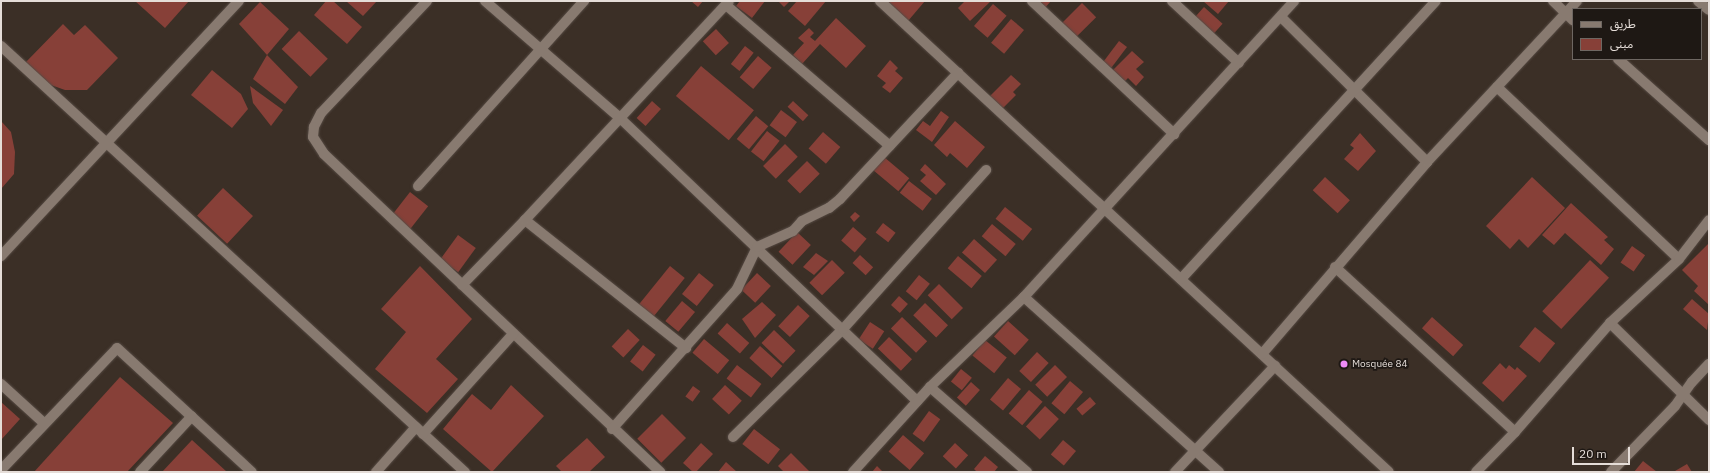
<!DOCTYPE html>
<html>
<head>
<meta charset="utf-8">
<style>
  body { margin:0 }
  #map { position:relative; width:1710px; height:473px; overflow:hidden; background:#3b2f26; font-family:"IBM Plex Sans","Noto Sans Arabic",sans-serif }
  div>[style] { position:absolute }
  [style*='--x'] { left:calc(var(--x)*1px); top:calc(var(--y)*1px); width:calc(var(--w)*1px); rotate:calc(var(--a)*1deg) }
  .building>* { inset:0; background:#874038; transform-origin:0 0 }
  .roads { filter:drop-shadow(0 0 1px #554a43) drop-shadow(0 0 1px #554a43) }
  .minor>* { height:10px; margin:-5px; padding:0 5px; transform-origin:5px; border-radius:5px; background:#887a70 }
  .dots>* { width:11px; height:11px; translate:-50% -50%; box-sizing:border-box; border:2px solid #1e1814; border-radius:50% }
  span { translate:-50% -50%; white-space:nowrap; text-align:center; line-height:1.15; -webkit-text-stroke:3.5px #1e1814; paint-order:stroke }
  .poi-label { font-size:10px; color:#e5ddd8 }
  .left { translate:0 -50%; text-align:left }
  .frame { position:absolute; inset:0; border:2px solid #e5ddd8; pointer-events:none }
  .legend { position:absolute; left:1572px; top:8px; width:130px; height:52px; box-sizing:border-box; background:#1e1814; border:1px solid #6e6762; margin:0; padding:5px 7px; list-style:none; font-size:12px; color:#e5ddd8 }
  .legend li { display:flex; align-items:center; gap:8px; height:20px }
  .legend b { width:20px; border:1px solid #6e6762 }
  .scale { position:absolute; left:1572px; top:447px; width:58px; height:18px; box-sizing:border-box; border:2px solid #e5ddd8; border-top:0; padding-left:5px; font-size:12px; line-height:14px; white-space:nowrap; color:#e5ddd8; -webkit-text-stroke:3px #1e1814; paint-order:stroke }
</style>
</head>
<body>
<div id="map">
  <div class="building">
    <i style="clip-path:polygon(135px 1px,189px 1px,165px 28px)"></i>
    <i style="clip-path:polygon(326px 1px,333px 1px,362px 27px,347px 44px,314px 15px)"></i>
    <i style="clip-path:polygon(346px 1px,377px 1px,363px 16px)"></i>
    <i style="clip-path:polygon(691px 1px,703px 1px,698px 7px)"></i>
    <i style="clip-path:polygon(740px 1px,765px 1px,752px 18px,736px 6px)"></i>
    <i style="clip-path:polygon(778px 1px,790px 1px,784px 7px)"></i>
    <i style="clip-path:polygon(797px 1px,826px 1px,805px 26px,788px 11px)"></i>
    <i style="clip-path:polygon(887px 1px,925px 1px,908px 21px)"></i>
    <i style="clip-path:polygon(965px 1px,991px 1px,970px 21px,958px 8px)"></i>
    <i style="clip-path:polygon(1033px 1px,1051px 1px,1043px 10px)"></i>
    <i style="clip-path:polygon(1203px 1px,1229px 1px,1218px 14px)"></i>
    <i style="clip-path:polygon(260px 2px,289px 29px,267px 55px,239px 24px)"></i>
    <i style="left:1082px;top:3px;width:20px;height:30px;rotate:45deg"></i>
    <i style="left:993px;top:4px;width:18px;height:29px;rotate:41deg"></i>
    <i style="left:1204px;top:7px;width:25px;height:13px;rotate:42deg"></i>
    <i style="clip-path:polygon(836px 18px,866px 46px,846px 68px,820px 44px,802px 64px,793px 55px,804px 43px,798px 38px,809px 28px,814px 33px,810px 37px,815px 41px)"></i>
    <i style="left:1011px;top:19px;width:17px;height:31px;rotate:40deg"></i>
    <i style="clip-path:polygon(63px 24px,74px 35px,85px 25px,118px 58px,87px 90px,65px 90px,48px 84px,26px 62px)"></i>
    <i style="left:716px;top:29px;width:19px;height:18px;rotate:47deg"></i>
    <i style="left:299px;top:31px;width:40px;height:25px;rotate:44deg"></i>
    <i style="left:1119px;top:41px;width:10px;height:26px;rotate:37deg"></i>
    <i style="left:745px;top:46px;width:11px;height:23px;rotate:38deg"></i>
    <i style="clip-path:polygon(1132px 51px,1144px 62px,1136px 69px,1144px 77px,1136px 86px,1128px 78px,1125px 81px,1113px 70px)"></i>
    <i style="clip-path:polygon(267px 55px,298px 87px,285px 104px,253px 79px)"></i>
    <i style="left:758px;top:56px;width:18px;height:28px;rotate:41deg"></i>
    <i style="clip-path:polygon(890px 60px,898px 68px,895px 71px,903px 78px,890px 93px,882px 87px,886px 83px,877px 76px)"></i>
    <i style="left:701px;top:66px;width:69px;height:39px;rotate:40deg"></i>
    <i style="clip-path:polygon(212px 70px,241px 94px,248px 109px,232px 128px,191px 95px)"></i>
    <i style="clip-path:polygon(1011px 75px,1021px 84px,1013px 92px,1016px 95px,1003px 108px,990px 96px)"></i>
    <i style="clip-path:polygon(250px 86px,283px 110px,271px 126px,253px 103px)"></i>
    <i style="left:652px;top:101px;width:12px;height:23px;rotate:42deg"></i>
    <i style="left:793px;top:101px;width:21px;height:8px;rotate:43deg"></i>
    <i style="left:781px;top:110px;width:20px;height:19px;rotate:37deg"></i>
    <i style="clip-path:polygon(941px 111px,949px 117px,932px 142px,916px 130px,923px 121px,930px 126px)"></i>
    <i style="left:756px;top:116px;width:16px;height:30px;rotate:40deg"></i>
    <i style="clip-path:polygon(1px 121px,11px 132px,15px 152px,14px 174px,1px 189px)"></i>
    <i style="clip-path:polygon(955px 121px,985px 147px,967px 168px,950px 153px,947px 157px,934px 145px)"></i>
    <i style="left:767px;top:131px;width:16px;height:26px;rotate:38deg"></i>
    <i style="left:823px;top:132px;width:23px;height:22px;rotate:41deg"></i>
    <i style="clip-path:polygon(1360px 133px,1376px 151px,1358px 171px,1344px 159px,1354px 148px,1350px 145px)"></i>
    <i style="left:785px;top:144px;width:18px;height:31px;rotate:45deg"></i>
    <i style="left:884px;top:157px;width:33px;height:17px;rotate:40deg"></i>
    <i style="left:807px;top:161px;width:18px;height:28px;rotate:45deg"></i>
    <i style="clip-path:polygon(925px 164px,946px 184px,936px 195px,920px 181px,926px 175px,920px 170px)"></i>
    <i style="left:1325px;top:177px;width:34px;height:18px;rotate:43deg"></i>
    <i style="clip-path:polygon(1532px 177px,1565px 208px,1528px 248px,1519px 239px,1510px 249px,1486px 226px)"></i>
    <i style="left:909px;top:181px;width:29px;height:15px;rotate:38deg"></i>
    <i style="left:223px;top:188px;width:41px;height:38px;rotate:43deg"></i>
    <i style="left:410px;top:192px;width:23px;height:30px;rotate:38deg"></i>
    <i style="clip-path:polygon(1571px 203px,1608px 237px,1604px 240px,1614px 249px,1601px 265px,1565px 233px,1554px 245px,1542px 235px)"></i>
    <i style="left:1005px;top:207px;width:35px;height:15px;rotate:39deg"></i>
    <i style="clip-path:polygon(855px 212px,860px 216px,854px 222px,850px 217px)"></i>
    <i style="left:883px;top:223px;width:16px;height:12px;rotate:38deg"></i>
    <i style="left:992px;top:224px;width:31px;height:16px;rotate:40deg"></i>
    <i style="left:853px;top:227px;width:18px;height:18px;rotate:41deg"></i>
    <i style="left:797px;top:232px;width:19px;height:27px;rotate:43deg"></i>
    <i style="left:458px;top:235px;width:22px;height:30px;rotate:36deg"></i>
    <i style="left:974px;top:239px;width:31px;height:18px;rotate:42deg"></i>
    <i style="clip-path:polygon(1709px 243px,1709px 305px,1694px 291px,1698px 286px,1682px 270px)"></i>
    <i style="left:1632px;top:246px;width:16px;height:20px;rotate:35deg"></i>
    <i style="clip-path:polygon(816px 253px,828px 261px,814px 275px,803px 267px)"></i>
    <i style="left:860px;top:255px;width:18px;height:11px;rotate:43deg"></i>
    <i style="left:958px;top:256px;width:31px;height:16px;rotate:40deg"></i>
    <i style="left:832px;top:260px;width:18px;height:32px;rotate:45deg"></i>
    <i style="left:1590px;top:260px;width:26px;height:70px;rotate:43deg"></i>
    <i style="clip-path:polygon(420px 266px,472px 319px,436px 359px,458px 379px,427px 413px,375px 369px,406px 332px,381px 309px)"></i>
    <i style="left:670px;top:266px;width:19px;height:53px;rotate:39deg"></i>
    <i style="left:699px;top:273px;width:19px;height:27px;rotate:39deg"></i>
    <i style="left:757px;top:273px;width:19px;height:23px;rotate:43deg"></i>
    <i style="left:919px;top:275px;width:14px;height:21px;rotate:39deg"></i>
    <i style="left:939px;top:284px;width:34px;height:16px;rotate:45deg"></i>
    <i style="left:899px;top:296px;width:12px;height:12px;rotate:42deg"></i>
    <i style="clip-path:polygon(1692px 299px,1709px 314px,1707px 330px,1683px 309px)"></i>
    <i style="left:682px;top:301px;width:17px;height:26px;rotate:40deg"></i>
    <i style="clip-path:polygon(762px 302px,776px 315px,755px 338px,742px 319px)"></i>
    <i style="left:925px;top:303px;width:32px;height:17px;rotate:44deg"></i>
    <i style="left:798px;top:305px;width:16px;height:29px;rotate:43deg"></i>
    <i style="left:902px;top:317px;width:35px;height:16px;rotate:44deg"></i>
    <i style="left:1432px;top:317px;width:42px;height:15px;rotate:42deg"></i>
    <i style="left:1008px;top:321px;width:28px;height:21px;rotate:42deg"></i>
    <i style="left:870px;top:322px;width:17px;height:21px;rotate:33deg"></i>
    <i style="left:727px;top:323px;width:30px;height:14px;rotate:42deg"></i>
    <i style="left:1535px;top:327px;width:26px;height:25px;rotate:39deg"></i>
    <i style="left:628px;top:329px;width:16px;height:24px;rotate:43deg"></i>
    <i style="left:774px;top:330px;width:30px;height:18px;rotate:44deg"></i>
    <i style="left:889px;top:337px;width:32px;height:16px;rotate:44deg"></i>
    <i style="left:704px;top:339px;width:33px;height:18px;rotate:40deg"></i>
    <i style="left:985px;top:340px;width:28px;height:20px;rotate:39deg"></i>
    <i style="left:643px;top:345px;width:16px;height:21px;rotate:38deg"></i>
    <i style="left:760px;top:346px;width:30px;height:16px;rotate:42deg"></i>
    <i style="left:1037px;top:352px;width:16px;height:26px;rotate:43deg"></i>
    <i style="clip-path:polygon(1500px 363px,1506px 369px,1509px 365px,1515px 370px,1517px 367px,1527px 376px,1503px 402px,1482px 383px)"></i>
    <i style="left:737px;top:365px;width:31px;height:17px;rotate:38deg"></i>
    <i style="left:1055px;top:365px;width:17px;height:28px;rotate:45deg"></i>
    <i style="left:961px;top:369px;width:14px;height:16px;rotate:39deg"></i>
    <i style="clip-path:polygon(120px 377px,173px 423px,127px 472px,34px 472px)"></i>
    <i style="left:1008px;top:378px;width:17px;height:28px;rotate:40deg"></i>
    <i style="left:1070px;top:381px;width:17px;height:29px;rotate:40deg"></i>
    <i style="left:971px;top:382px;width:12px;height:21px;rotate:42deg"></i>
    <i style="clip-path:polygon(511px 385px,544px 416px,492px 472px,443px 429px,472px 394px,491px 410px)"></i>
    <i style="left:725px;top:385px;width:23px;height:19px;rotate:43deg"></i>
    <i style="left:693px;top:386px;width:9px;height:13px;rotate:36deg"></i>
    <i style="left:1029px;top:390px;width:18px;height:31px;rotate:41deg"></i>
    <i style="left:1090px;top:397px;width:9px;height:18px;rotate:49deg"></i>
    <i style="clip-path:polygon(1px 402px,20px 419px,1px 440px)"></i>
    <i style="left:1045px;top:406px;width:19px;height:28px;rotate:43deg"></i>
    <i style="left:929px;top:411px;width:14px;height:28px;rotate:36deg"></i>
    <i style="left:662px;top:414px;width:34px;height:35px;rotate:45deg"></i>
    <i style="left:754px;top:429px;width:33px;height:19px;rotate:38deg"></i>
    <i style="left:903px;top:435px;width:28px;height:22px;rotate:41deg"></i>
    <i style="clip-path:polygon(587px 438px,605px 457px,589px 472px,562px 472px,556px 466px)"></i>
    <i style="clip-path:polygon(192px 440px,227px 472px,162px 472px)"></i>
    <i style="left:1063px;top:440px;width:17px;height:19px;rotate:40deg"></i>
    <i style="clip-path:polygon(701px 443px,713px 454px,696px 472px,693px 472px,683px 463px)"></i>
    <i style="left:955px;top:443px;width:18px;height:18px;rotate:43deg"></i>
    <i style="clip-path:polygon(791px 453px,810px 472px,784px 472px,778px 466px)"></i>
    <i style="clip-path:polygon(985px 456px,998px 467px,994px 472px,977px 472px,974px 469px)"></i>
    <i style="clip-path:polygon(1643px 461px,1657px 472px,1634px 472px)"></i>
    <i style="clip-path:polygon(726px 462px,737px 472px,718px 472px)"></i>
    <i style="clip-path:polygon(1687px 464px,1692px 472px,1676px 472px,1675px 471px)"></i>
    <i style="clip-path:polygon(877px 466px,883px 472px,872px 472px)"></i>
  </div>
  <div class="roads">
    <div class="minor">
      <i style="--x:427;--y:1;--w:154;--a:133.4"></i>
      <i style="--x:321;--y:113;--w:16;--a:117"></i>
      <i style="--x:314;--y:127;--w:10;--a:96"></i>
      <i style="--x:313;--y:137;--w:20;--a:57"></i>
      <i style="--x:324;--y:154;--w:463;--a:43.4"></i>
      <i style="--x:485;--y:1;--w:180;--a:40.9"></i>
      <i style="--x:621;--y:119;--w:409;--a:43.6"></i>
      <i style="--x:880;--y:1;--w:693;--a:42.78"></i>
      <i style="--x:1032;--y:1;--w:195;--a:43.1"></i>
      <i style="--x:1172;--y:1;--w:91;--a:42.8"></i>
      <i style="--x:1553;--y:1;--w:28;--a:44"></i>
      <i style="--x:1698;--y:1;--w:14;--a:39"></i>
      <i style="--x:726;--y:5;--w:216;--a:40.7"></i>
      <i style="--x:1281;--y:17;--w:206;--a:44.8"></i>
      <i style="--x:1;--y:46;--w:630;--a:42.56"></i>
      <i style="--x:1618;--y:59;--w:122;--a:41.7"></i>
      <i style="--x:1497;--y:87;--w:250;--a:43.4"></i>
      <i style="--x:418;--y:186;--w:249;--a:-48.1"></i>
      <i style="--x:525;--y:220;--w:206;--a:38.5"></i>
      <i style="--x:1;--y:256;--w:349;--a:-47"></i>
      <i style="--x:1335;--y:267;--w:244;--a:42.5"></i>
      <i style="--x:1181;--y:279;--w:377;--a:-47.5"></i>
      <i style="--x:462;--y:285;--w:91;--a:-45.9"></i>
      <i style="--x:525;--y:220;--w:299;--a:-47"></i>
      <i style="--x:1024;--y:297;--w:262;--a:41.9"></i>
      <i style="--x:1610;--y:323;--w:139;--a:44.4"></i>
      <i style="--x:1262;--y:354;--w:253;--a:-49.3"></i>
      <i style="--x:1427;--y:162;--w:220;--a:-47"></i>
      <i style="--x:1;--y:384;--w:59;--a:42.3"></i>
      <i style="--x:930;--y:387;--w:129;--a:41.2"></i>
      <i style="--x:612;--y:429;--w:188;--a:-48.2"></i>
      <i style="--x:737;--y:289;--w:47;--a:-64.5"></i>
      <i style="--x:757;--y:247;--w:39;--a:-24"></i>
      <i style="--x:793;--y:231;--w:13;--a:-48"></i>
      <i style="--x:802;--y:221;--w:30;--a:-26"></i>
      <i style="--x:829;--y:208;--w:14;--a:-39"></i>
      <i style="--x:840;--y:199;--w:173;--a:-46.9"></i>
      <i style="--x:423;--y:434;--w:135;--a:-48"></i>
      <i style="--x:733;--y:437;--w:154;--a:-44.5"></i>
      <i style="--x:843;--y:329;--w:214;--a:-48"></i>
      <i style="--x:1;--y:470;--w:168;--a:-46.4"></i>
      <i style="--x:117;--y:348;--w:183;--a:42.6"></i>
      <i style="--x:140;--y:472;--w:76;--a:-47.1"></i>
      <i style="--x:376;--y:472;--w:60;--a:-48.4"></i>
      <i style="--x:853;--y:472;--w:115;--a:-47.8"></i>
      <i style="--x:930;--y:387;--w:130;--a:-43.8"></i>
      <i style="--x:1024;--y:297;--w:401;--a:-47.6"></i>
      <i style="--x:1175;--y:472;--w:146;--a:-46.7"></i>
      <i style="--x:1476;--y:472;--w:56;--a:-45.7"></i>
      <i style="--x:1515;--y:432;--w:145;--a:-48.9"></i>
      <i style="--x:1610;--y:323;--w:94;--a:-42.8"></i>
      <i style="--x:1679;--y:259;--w:49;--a:-52.4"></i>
      <i style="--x:1611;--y:472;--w:92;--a:-45.9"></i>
      <i style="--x:1675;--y:406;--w:29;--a:-55"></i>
      <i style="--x:1692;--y:382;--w:25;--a:-47"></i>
    </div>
  </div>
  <div class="dots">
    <i style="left:1344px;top:364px;background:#ee8bf7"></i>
  </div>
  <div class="poi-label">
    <span class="left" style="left:1352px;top:364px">Mosquée 84</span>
  </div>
  <div class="frame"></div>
  <ul class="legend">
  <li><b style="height:5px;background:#887a70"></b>طريق</li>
  <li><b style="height:11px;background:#874038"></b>مبنى</li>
  </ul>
  <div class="scale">20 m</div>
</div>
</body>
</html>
